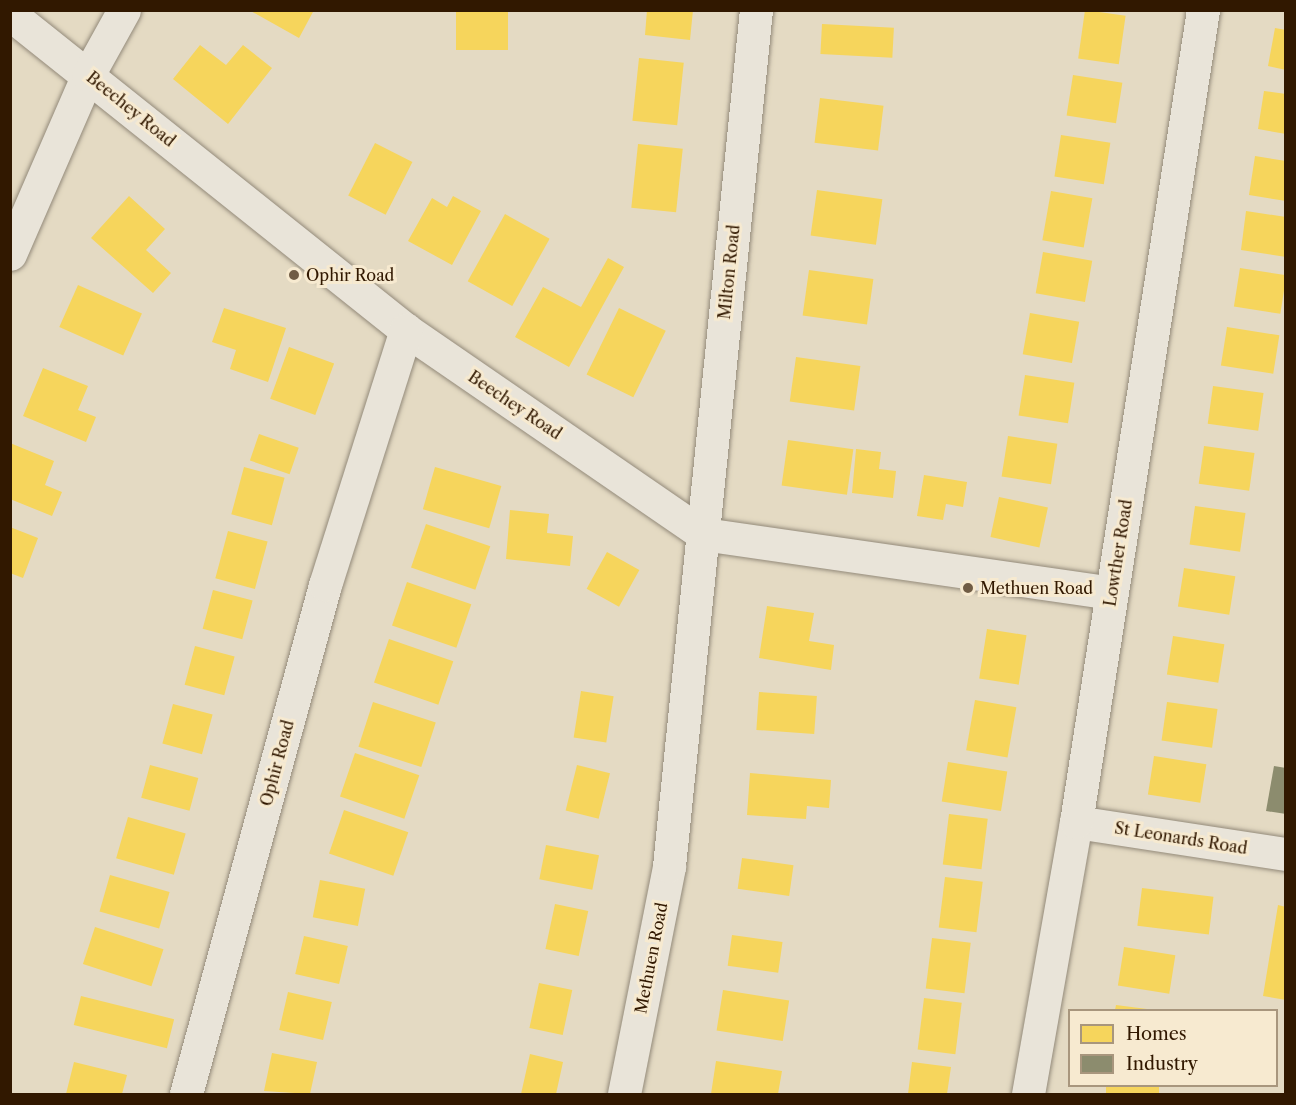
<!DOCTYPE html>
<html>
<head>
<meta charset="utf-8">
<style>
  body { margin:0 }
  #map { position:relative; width:1296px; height:1105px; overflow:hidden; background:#e4dac3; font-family:"Libre Caslon Text",serif }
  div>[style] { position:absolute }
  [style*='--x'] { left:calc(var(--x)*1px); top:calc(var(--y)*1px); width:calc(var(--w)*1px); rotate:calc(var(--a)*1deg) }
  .homes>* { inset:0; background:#f6d55c; transform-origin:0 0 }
  .industry>* { inset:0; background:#8c8c6e }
  .roads { filter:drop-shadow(0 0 2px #938a7a) drop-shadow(0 0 2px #938a7a) }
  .street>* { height:33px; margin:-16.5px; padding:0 16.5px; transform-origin:16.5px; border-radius:16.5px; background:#e9e4d9 }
  .dots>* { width:16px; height:16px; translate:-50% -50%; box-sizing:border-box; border:3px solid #f7ead0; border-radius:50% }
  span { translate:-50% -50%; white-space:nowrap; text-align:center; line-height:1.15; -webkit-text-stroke:6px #f7ead0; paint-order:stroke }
  .street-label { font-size:16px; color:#311800 }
  .poi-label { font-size:16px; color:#311800 }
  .left { translate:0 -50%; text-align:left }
  .frame { position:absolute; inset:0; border:12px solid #311800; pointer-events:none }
  .legend { position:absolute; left:1068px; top:1009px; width:210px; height:78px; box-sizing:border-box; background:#f7ead0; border:2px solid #a8967d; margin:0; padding:8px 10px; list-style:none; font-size:18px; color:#311800 }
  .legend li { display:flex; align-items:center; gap:12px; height:30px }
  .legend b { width:30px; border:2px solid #a8967d }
</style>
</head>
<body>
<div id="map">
  <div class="homes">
    <i style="clip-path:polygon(249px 10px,314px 10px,299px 38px)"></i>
    <i style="left:456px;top:10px;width:52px;height:40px"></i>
    <i style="clip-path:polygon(647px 10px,693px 10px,690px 40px,645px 35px)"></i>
    <i style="left:1085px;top:10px;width:41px;height:49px;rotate:8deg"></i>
    <i style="left:822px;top:24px;width:72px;height:30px;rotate:3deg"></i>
    <i style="clip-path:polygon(1275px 28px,1286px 30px,1286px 70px,1268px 66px)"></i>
    <i style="clip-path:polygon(200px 45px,226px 65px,243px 45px,272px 68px,228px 124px,173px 79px)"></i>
    <i style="left:639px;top:58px;width:45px;height:63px;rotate:6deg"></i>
    <i style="left:1073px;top:75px;width:50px;height:41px;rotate:9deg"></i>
    <i style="clip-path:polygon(1264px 91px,1286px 94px,1286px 134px,1258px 129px)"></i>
    <i style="left:820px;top:98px;width:64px;height:45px;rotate:7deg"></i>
    <i style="left:1061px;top:135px;width:50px;height:42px;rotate:9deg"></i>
    <i style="left:375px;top:143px;width:42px;height:59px;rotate:27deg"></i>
    <i style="left:638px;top:144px;width:45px;height:64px;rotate:6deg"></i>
    <i style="clip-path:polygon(1255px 156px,1286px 161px,1286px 201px,1249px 195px)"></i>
    <i style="left:817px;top:190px;width:66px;height:46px;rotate:8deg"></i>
    <i style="left:1051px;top:191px;width:42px;height:50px;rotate:10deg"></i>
    <i style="clip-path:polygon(129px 196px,165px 229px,146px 250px,171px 273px,153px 293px,91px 238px)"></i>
    <i style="clip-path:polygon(453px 196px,481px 211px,452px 265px,408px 241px,432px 198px,447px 207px)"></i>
    <i style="clip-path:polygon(1246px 211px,1286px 217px,1286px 257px,1241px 250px)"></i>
    <i style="left:505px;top:214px;width:51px;height:77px;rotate:29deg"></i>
    <i style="left:1043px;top:252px;width:50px;height:42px;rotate:10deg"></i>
    <i style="clip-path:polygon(608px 258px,624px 267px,569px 367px,515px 337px,543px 287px,581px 307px)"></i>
    <i style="left:1240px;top:268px;width:47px;height:39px;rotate:9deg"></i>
    <i style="left:809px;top:270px;width:65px;height:46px;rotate:8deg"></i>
    <i style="left:78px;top:285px;width:70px;height:46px;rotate:24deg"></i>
    <i style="clip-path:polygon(224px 308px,286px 328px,268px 382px,230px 369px,236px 350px,212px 342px)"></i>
    <i style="left:619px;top:308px;width:52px;height:74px;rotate:26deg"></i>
    <i style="left:1030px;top:313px;width:50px;height:42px;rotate:10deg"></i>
    <i style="left:1227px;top:327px;width:53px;height:39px;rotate:9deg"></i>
    <i style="left:289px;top:347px;width:48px;height:55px;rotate:20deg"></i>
    <i style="left:796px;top:357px;width:65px;height:45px;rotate:8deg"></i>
    <i style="clip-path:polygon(43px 368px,88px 386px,78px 410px,96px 417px,86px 442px,23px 416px)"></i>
    <i style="left:1025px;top:375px;width:50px;height:41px;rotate:9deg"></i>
    <i style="left:1213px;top:386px;width:51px;height:38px;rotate:8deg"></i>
    <i style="left:259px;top:434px;width:42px;height:28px;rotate:19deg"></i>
    <i style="left:1008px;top:436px;width:50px;height:41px;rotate:9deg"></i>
    <i style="left:788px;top:440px;width:66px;height:46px;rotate:8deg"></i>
    <i style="clip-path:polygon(10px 443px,54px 461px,45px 485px,62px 492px,52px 516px,10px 499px)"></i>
    <i style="left:1204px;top:446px;width:51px;height:38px;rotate:8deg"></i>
    <i style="clip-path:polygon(856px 449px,881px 452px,879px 469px,896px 471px,893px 498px,852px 493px)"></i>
    <i style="left:244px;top:467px;width:42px;height:49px;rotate:15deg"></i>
    <i style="left:435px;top:467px;width:69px;height:44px;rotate:16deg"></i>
    <i style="clip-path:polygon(924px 475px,967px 482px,963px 507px,946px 504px,943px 520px,917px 516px)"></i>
    <i style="left:999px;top:497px;width:50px;height:41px;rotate:12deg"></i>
    <i style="left:1195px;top:506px;width:51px;height:39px;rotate:8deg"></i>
    <i style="clip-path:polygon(510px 510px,549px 514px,547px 533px,573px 536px,570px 566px,506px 559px)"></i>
    <i style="left:426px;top:524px;width:68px;height:46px;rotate:19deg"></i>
    <i style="clip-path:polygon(10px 527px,38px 538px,23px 578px,10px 573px)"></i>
    <i style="left:228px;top:531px;width:41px;height:49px;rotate:15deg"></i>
    <i style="left:607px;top:552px;width:37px;height:42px;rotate:29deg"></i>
    <i style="left:1184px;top:568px;width:52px;height:39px;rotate:9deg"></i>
    <i style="left:407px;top:582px;width:68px;height:46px;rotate:19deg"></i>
    <i style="left:213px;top:590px;width:41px;height:40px;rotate:15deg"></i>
    <i style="clip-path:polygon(767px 606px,814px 613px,809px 641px,834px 645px,831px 670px,759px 658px)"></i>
    <i style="left:987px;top:629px;width:40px;height:50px;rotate:9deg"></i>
    <i style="left:1173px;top:636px;width:52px;height:39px;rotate:9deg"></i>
    <i style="left:389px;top:639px;width:68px;height:46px;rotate:19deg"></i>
    <i style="left:195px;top:646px;width:41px;height:40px;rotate:15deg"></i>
    <i style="left:581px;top:691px;width:33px;height:47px;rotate:9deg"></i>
    <i style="left:759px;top:692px;width:58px;height:38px;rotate:4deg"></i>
    <i style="left:975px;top:700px;width:42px;height:51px;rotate:10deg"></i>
    <i style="left:373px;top:702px;width:66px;height:47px;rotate:18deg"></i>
    <i style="left:1167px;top:702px;width:51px;height:39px;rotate:8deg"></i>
    <i style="left:173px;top:704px;width:41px;height:41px;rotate:15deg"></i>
    <i style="left:355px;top:753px;width:68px;height:46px;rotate:19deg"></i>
    <i style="left:1154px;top:756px;width:53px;height:39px;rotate:9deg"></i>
    <i style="left:948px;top:762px;width:60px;height:40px;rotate:9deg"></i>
    <i style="left:150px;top:765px;width:50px;height:34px;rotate:15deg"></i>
    <i style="left:577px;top:765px;width:34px;height:47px;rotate:14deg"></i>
    <i style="clip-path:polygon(750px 773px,831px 780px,829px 808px,807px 806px,806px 819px,747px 815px)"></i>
    <i style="left:344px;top:810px;width:68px;height:46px;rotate:19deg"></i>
    <i style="left:949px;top:814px;width:39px;height:51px;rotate:7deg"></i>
    <i style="left:128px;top:817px;width:60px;height:43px;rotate:16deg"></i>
    <i style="left:546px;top:845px;width:54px;height:35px;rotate:11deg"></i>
    <i style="left:742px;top:858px;width:52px;height:31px;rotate:8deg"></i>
    <i style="left:110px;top:875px;width:62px;height:38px;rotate:16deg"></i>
    <i style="left:945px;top:877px;width:38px;height:51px;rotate:7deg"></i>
    <i style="left:320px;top:880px;width:46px;height:38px;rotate:11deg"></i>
    <i style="left:1142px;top:888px;width:72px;height:38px;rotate:7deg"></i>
    <i style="left:555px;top:904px;width:34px;height:46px;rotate:12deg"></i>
    <i style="clip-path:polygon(1278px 905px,1286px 907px,1286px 1000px,1263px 996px)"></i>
    <i style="left:95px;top:927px;width:72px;height:39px;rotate:18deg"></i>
    <i style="left:732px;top:935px;width:51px;height:31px;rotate:8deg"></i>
    <i style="left:304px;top:936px;width:45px;height:39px;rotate:13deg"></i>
    <i style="left:932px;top:938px;width:39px;height:51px;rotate:7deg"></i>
    <i style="left:1124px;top:947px;width:52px;height:39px;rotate:9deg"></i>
    <i style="left:539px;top:983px;width:34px;height:46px;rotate:12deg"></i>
    <i style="left:723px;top:990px;width:67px;height:41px;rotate:9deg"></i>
    <i style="left:288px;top:992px;width:45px;height:39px;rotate:13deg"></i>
    <i style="left:81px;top:996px;width:96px;height:30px;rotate:14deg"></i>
    <i style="left:924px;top:998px;width:38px;height:52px;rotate:7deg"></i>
    <i style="clip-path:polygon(1116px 1005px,1147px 1009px,1147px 1010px,1115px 1010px)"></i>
    <i style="clip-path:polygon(272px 1053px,317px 1062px,310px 1094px,264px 1091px)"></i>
    <i style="clip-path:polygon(530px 1054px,563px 1062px,556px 1094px,521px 1094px)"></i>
    <i style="clip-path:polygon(716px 1061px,782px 1071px,778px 1094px,711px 1094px)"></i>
    <i style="clip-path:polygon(74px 1062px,127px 1075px,122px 1094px,66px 1094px)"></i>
    <i style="clip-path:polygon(912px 1062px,951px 1067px,947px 1094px,908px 1094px)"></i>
    <i style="left:1106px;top:1086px;width:53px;height:8px"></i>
  </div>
  <div class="industry">
    <i style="clip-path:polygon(1274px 766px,1286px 768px,1286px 814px,1266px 811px)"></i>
  </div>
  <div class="roads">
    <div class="street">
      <i style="--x:10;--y:14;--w:507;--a:38.59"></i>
      <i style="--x:406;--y:330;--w:360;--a:34.5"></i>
      <i style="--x:703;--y:534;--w:412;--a:8.2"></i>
      <i style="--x:10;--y:254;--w:195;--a:-66.5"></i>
      <i style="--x:88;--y:75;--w:74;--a:-61"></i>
      <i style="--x:1076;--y:822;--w:212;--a:8.7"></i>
      <i style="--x:186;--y:1094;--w:528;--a:-74.73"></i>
      <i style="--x:325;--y:585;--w:268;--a:-72.4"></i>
      <i style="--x:624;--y:1094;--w:232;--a:-78.8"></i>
      <i style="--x:669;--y:866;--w:860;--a:-84.2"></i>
      <i style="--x:1028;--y:1094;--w:276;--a:-80"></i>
      <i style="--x:1076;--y:822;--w:822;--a:-81.11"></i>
    </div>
  </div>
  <div class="dots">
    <i style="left:294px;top:275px;background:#705c44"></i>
    <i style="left:968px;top:588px;background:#705c44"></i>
  </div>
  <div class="street-label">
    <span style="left:131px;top:109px;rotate:39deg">Beechey Road</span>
    <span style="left:729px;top:272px;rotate:-84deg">Milton Road</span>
    <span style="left:515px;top:405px;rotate:34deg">Beechey Road</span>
    <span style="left:1118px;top:553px;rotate:-81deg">Lowther Road</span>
    <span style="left:277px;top:763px;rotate:-75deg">Ophir Road</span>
    <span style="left:1181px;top:838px;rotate:9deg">St Leonards Road</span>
    <span style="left:651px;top:958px;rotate:-79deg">Methuen Road</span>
  </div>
  <div class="poi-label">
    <span class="left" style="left:306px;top:275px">Ophir Road</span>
    <span class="left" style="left:980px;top:588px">Methuen Road</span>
  </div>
  <div class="frame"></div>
  <ul class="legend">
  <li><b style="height:16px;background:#f6d55c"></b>Homes</li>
  <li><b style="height:16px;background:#8c8c6e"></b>Industry</li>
  </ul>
</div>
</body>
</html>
